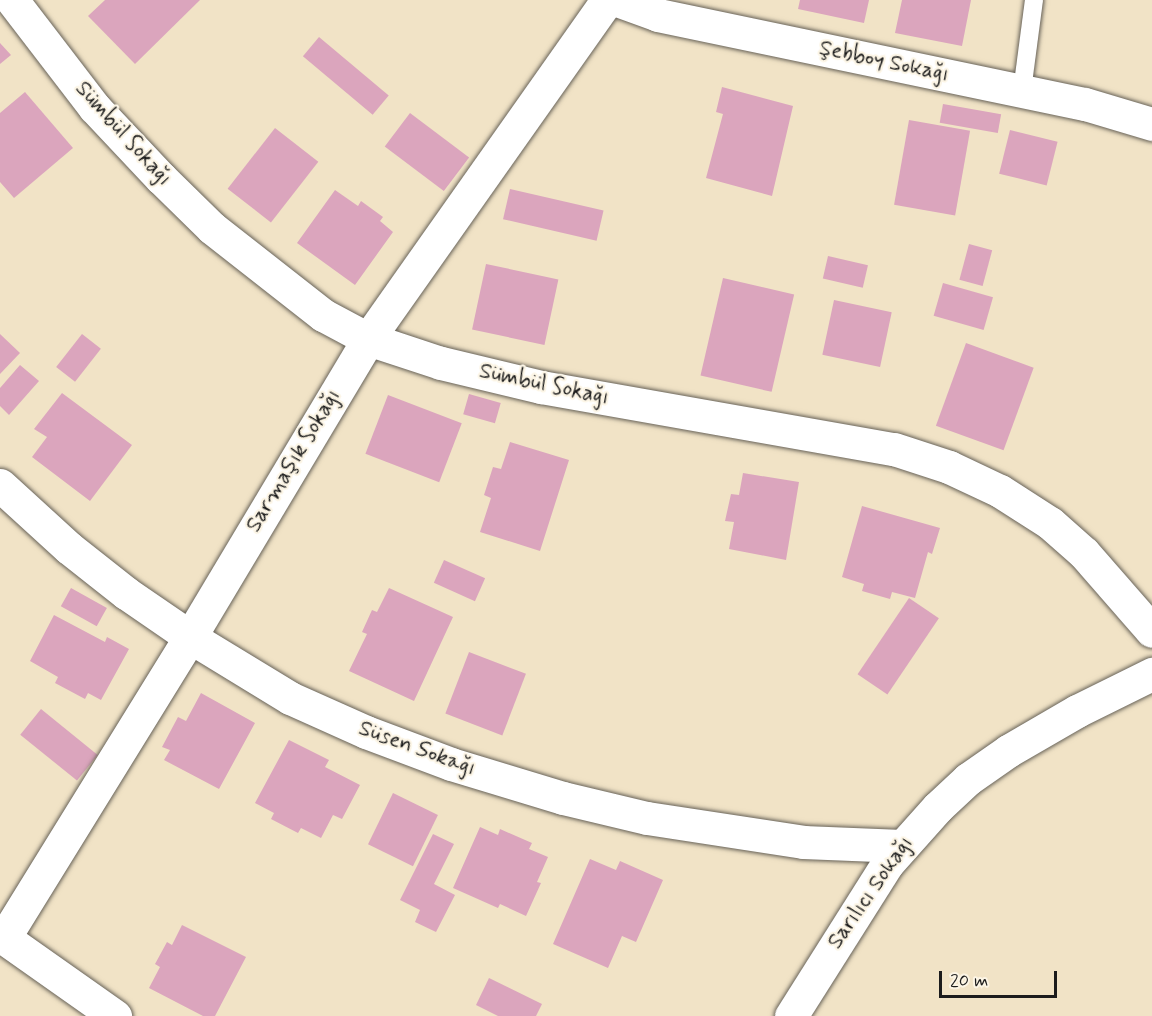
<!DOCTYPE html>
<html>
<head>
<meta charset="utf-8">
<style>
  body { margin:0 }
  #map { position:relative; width:1152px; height:1016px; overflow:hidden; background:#f1e3c6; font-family:Mynerve,sans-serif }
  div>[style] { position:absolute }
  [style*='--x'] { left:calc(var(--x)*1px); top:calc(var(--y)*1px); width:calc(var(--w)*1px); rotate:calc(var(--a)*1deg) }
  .building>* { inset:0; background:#dba5bd; transform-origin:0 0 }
  .roads { filter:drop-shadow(0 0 2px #676258) drop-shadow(0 0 2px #676258) }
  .service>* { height:18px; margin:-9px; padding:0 9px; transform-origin:9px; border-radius:9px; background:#fff }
  .minor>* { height:33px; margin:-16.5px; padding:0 16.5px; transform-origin:16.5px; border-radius:16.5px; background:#fff }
  .tertiary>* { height:33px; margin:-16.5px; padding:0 16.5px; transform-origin:16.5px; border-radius:16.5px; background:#fff }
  span { translate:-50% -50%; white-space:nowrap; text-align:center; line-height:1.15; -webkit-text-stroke:4.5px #fcf5e5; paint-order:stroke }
  .street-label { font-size:22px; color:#1c1c1c }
  .scale { position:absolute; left:939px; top:971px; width:118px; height:27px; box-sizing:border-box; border:3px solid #1c1c1c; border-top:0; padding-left:8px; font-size:18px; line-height:21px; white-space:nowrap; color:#1c1c1c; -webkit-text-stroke:4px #fcf5e5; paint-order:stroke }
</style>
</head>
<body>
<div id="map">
  <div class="building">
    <i style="clip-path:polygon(105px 0,200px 0,135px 64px,88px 16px)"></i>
    <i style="clip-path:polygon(800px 0,869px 0,864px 23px,798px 9px)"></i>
    <i style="clip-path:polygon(902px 0,971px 0,962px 46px,895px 33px)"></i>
    <i style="left:319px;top:37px;width:91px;height:25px;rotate:40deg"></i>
    <i style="clip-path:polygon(0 43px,11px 55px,0 64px)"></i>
    <i style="clip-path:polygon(722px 87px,793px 106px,772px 196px,706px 178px,723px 114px,716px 112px)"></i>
    <i style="clip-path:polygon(25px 92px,73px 148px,14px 198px,0 182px,0 113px)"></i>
    <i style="left:943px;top:104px;width:59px;height:19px;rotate:10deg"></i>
    <i style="left:410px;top:113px;width:74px;height:42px;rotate:37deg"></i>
    <i style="left:909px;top:120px;width:62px;height:86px;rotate:10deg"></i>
    <i style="left:275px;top:128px;width:55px;height:77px;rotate:38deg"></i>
    <i style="left:1010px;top:130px;width:49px;height:45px;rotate:14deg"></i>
    <i style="left:510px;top:189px;width:96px;height:31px;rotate:13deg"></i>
    <i style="clip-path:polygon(335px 190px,358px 206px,361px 201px,383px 217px,380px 221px,393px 232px,355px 285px,297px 243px)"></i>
    <i style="left:969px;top:244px;width:24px;height:37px;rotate:15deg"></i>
    <i style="left:828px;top:256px;width:41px;height:23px;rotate:13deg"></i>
    <i style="left:486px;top:264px;width:74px;height:67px;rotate:12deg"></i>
    <i style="left:723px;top:278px;width:73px;height:100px;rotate:13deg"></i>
    <i style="left:943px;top:283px;width:52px;height:34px;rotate:16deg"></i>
    <i style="left:834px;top:300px;width:59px;height:56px;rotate:12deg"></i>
    <i style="clip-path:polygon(0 334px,20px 353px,0 374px)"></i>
    <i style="left:82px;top:334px;width:24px;height:42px;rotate:38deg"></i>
    <i style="left:966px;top:343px;width:72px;height:88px;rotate:20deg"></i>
    <i style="clip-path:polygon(20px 365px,39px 381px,9px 415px,0 406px,0 388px)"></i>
    <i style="clip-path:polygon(62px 393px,132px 445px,90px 501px,32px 457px,47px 437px,34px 429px)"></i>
    <i style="left:469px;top:394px;width:33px;height:21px;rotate:16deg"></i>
    <i style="left:388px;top:395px;width:79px;height:63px;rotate:21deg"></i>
    <i style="clip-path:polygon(510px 442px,569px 460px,540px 551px,480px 532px,491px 498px,484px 495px,493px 467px,501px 469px)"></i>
    <i style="clip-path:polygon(743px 473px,799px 482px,786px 560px,729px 549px,734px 522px,725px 521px,731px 494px,739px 495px)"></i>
    <i style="clip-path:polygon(862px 506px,940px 528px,932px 554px,928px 552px,915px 598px,892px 592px,890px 599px,862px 591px,864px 584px,842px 577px)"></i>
    <i style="left:444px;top:560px;width:45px;height:25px;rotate:24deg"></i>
    <i style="left:71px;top:588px;width:41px;height:21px;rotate:29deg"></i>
    <i style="clip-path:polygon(389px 588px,453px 617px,414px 701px,349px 671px,367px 634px,362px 632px,372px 610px,377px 612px)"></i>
    <i style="left:909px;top:598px;width:36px;height:92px;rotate:34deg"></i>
    <i style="clip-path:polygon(54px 615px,105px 642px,107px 637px,129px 649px,101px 700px,88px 693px,85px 699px,55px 683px,58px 677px,30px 661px)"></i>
    <i style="left:469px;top:652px;width:61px;height:66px;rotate:21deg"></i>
    <i style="clip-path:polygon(201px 693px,255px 723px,219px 789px,164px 760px,170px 750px,162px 747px,178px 717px,186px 721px)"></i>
    <i style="left:41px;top:709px;width:73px;height:33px;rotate:39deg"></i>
    <i style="clip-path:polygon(289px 740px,329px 760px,325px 767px,360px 785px,342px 819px,333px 815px,321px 838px,301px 828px,298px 833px,271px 819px,274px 813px,255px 803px)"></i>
    <i style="left:393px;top:793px;width:50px;height:57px;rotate:26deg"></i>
    <i style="clip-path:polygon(480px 827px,498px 835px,500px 829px,532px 843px,529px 849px,548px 857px,537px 882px,541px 883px,526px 916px,500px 904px,498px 908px,453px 888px)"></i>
    <i style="clip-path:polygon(433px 834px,454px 844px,434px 884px,455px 895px,436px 932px,415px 922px,420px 910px,400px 900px)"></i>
    <i style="clip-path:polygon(590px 859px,616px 870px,620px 861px,663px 880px,636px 942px,622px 936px,608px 968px,553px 944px)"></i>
    <i style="clip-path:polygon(182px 925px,246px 957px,215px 1016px,203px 1016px,149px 988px,160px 967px,155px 964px,167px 942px,172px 945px)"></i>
    <i style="clip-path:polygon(489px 978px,542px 1004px,536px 1016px,498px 1016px,476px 1005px)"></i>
  </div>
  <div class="roads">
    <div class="service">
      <i style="--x:1022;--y:91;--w:92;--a:-82.5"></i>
    </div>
    <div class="minor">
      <i style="--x:12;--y:0;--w:135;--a:52.5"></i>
      <i style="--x:94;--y:107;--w:98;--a:46.7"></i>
      <i style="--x:161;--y:178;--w:71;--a:44.4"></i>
      <i style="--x:212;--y:228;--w:141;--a:38.1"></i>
      <i style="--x:323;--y:315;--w:51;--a:28.1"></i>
      <i style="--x:368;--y:339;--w:77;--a:18.2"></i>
      <i style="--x:441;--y:363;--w:103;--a:13.5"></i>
      <i style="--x:541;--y:387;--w:358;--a:10"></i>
      <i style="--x:894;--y:449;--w:58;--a:18.1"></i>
      <i style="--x:949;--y:467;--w:56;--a:25.2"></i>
      <i style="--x:1000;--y:491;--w:59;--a:32.6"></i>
      <i style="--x:1050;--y:523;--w:45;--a:41.4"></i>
      <i style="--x:1084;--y:553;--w:103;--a:48.9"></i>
      <i style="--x:617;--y:0;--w:44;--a:20.1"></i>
      <i style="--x:658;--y:15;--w:436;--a:11.8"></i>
      <i style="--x:1085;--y:104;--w:70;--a:16.6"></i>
      <i style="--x:0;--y:485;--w:93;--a:42.4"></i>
      <i style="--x:69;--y:548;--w:73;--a:38.3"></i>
      <i style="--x:126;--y:593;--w:78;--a:34.5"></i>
      <i style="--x:190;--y:637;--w:117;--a:31.4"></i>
      <i style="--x:290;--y:698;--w:83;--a:24.1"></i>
      <i style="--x:366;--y:732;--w:91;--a:20.6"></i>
      <i style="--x:451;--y:764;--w:117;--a:16.9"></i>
      <i style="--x:563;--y:798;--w:86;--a:13.4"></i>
      <i style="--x:647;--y:818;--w:158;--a:8.7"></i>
      <i style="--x:803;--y:842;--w:99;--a:2.3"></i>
      <i style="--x:4;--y:938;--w:354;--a:-58.3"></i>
      <i style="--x:190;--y:637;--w:347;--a:-59.1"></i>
      <i style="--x:368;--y:339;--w:415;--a:-54.8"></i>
      <i style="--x:791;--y:1016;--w:180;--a:-57.7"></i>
      <i style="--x:887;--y:864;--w:76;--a:-48.2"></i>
      <i style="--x:938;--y:807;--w:41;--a:-43"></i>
      <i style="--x:968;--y:779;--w:49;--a:-35"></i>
      <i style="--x:1008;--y:751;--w:80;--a:-30.1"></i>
      <i style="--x:1077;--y:711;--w:84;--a:-26.3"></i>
    </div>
    <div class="tertiary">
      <i style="--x:0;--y:935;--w:141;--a:35.2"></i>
    </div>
  </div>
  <div class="street-label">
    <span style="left:884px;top:62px;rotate:12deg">Şebboy Sokağı</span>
    <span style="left:123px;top:134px;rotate:48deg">Sümbül Sokağı</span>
    <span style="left:544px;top:385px;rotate:12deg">Sümbül Sokağı</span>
    <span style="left:294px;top:461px;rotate:-59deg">Sarmaşık Sokağı</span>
    <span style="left:417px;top:749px;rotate:20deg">Süsen Sokağı</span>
    <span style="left:871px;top:893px;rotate:-55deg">Sarılıcı Sokağı</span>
  </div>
  <div class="scale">20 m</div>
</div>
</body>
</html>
